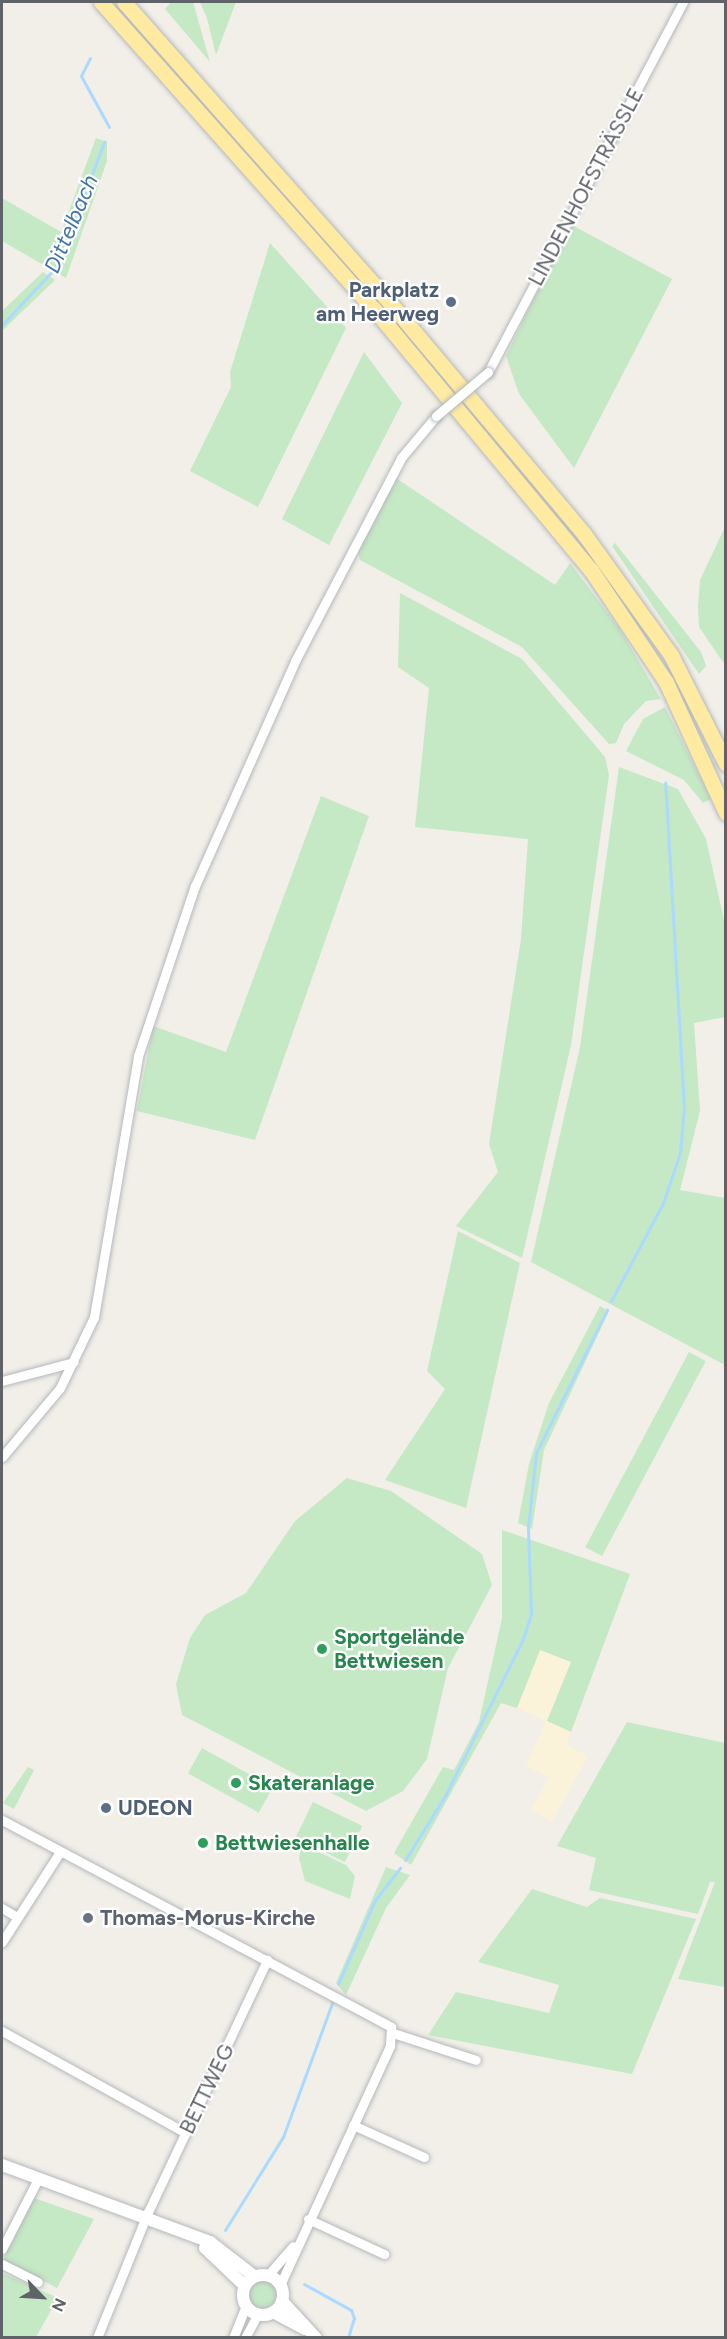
<!DOCTYPE html>
<html>
<head>
<meta charset="utf-8">
<style>
  body { margin:0 }
  #map { position:relative; width:727px; height:2339px; overflow:hidden; background:#f1efe8; font-family:Figtree,sans-serif }
  div>[style] { position:absolute }
  [style*='--x'] { left:calc(var(--x)*1px); top:calc(var(--y)*1px); width:calc(var(--w)*1px); rotate:calc(var(--a)*1deg) }
  .green>* { inset:0; background:#c5e8c5; transform-origin:0 0 }
  .round { border-radius:50% }
  .sand>* { inset:0; background:#fbf3d9 }
  .stream>* { height:3px; margin:-1.5px; padding:0 1.5px; transform-origin:1.5px; border-radius:1.5px; background:#aadaff }
  .roads { filter:drop-shadow(0 0 2px #b5b8bc) drop-shadow(0 0 2px #b5b8bc) }
  .minor>* { height:9px; margin:-4.5px; padding:0 4.5px; transform-origin:4.5px; border-radius:4.5px; background:#fff }
  .tertiary>* { height:12px; margin:-6px; padding:0 6px; transform-origin:6px; border-radius:6px; background:#fff }
  .tertiary>.ring { margin:-6px; padding:0; box-sizing:content-box; background:none; border:12px solid #fff; border-radius:50% }
  .trunk>* { height:15px; margin:-7.5px; padding:0 7.5px; transform-origin:7.5px; border-radius:7.5px; background:#feeaa1 }
  .bridges { filter:drop-shadow(0 0 2px #b5b8bc) drop-shadow(0 0 2px #b5b8bc) }
  .minor-bridge>* { height:9px; margin:-4.5px; padding:0 4.5px; transform-origin:4.5px; border-radius:4.5px; background:#fff }
  .dots>* { width:16px; height:16px; translate:-50% -50%; box-sizing:border-box; border:3px solid #fff; border-radius:50% }
  span { translate:-50% -50%; white-space:nowrap; text-align:center; line-height:1.15; -webkit-text-stroke:4.5px #fff; paint-order:stroke }
  .street-label { font-size:21px; color:#5f6368 }
  .service-label { font-size:21px; color:#4e5e75; font-weight:700 }
  .right { translate:-100% -50%; text-align:right }
  .left { translate:0 -50%; text-align:left }
  .leisure-label { font-size:21px; color:#27864d; font-weight:700 }
  .worship-label { font-size:21px; color:#5b616d; font-weight:700 }
  .water-label { font-size:22px; color:#4174aa; font-style:italic }
  .frame { position:absolute; inset:0; border:3px solid #5f6368; pointer-events:none }
  .north { position:absolute; left:12px; top:2267px; width:60px; height:60px; -webkit-text-stroke:4px #fff; paint-order:stroke; rotate:115deg; font-size:16px; font-weight:700; line-height:24px; text-align:center; color:#5f6368 }
  .north::after { content:''; display:block; margin:auto; width:21px; height:27px; background:#5f6368; clip-path:polygon(50% 0,100% 100%,50% 72%,0 100%) }
</style>
</head>
<body>
<div id="map">
  <div class="green">
    <i style="clip-path:polygon(171px 2px,193px 2px,210px 62px,165px 9px)"></i>
    <i style="clip-path:polygon(200px 2px,236px 2px,216px 55px,207px 18px)"></i>
    <i style="clip-path:polygon(96px 138px,107px 142px,107px 161px,66px 278px,2px 241px,2px 198px,61px 232px)"></i>
    <i style="clip-path:polygon(570px 224px,672px 279px,574px 468px,519px 394px,506px 356px)"></i>
    <i style="clip-path:polygon(270px 243px,346px 328px,258px 507px,190px 471px,231px 387px,230px 372px)"></i>
    <i style="clip-path:polygon(43px 272px,55px 280px,2px 331px,2px 311px)"></i>
    <i style="clip-path:polygon(364px 352px,402px 403px,329px 545px,282px 519px)"></i>
    <i style="clip-path:polygon(396px 478px,555px 585px,570px 563px,619px 628px,661px 699px,646px 701px,624px 724px,616px 743px,609px 744px,522px 647px,360px 560px,358px 553px)"></i>
    <i style="clip-path:polygon(725px 527px,725px 665px,699px 627px,698px 607px,700px 580px)"></i>
    <i style="clip-path:polygon(615px 543px,701px 652px,706px 666px,699px 674px,612px 546px)"></i>
    <i style="clip-path:polygon(400px 593px,522px 659px,605px 757px,609px 775px,571px 1045px,522px 1258px,456px 1226px,498px 1172px,489px 1144px,521px 939px,528px 839px,415px 827px,429px 688px,398px 667px)"></i>
    <i style="clip-path:polygon(665px 707px,711px 799px,703px 803px,684px 780px,626px 751px,643px 719px)"></i>
    <i style="clip-path:polygon(619px 767px,678px 789px,706px 839px,725px 925px,725px 1017px,694px 1023px,700px 1111px,680px 1190px,725px 1198px,725px 1365px,531px 1262px,580px 1047px)"></i>
    <i style="clip-path:polygon(321px 796px,369px 816px,255px 1140px,137px 1111px,153px 1026px,226px 1052px)"></i>
    <i style="clip-path:polygon(458px 1231px,520px 1263px,466px 1508px,385px 1480px,445px 1389px,427px 1371px)"></i>
    <i style="clip-path:polygon(600px 1306px,609px 1311px,544px 1450px,532px 1529px,518px 1523px,529px 1464px,549px 1403px)"></i>
    <i style="left:689px;top:1352px;width:19px;height:221px;rotate:28deg"></i>
    <i style="clip-path:polygon(347px 1478px,391px 1491px,482px 1554px,492px 1585px,448px 1668px,427px 1759px,403px 1791px,366px 1811px,182px 1715px,176px 1684px,190px 1638px,205px 1615px,246px 1593px,295px 1521px)"></i>
    <i style="clip-path:polygon(502px 1530px,630px 1574px,571px 1732px,546px 1721px,541px 1651px,517px 1708px,501px 1703px,411px 1865px,394px 1853px,443px 1767px,454px 1770px,479px 1722px,502px 1618px)"></i>
    <i style="clip-path:polygon(627px 1722px,725px 1743px,725px 1987px,678px 1979px,715px 1882px,710px 1882px,698px 1914px,589px 1890px,596px 1858px,557px 1846px)"></i>
    <i style="left:202px;top:1748px;width:81px;height:29px;rotate:29deg"></i>
    <i style="clip-path:polygon(28px 1767px,34px 1770px,14px 1809px,3px 1803px)"></i>
    <i style="left:313px;top:1802px;width:55px;height:40px;rotate:26deg"></i>
    <i style="clip-path:polygon(302px 1844px,346px 1865px,355px 1876px,350px 1899px,305px 1881px,299px 1858px)"></i>
    <i style="clip-path:polygon(386px 1867px,410px 1875px,386px 1908px,346px 1995px,336px 1983px)"></i>
    <i style="clip-path:polygon(532px 1889px,587px 1907px,600px 1898px,696px 1919px,632px 2074px,428px 2035px,456px 1992px,549px 2013px,559px 1985px,478px 1962px)"></i>
    <i style="clip-path:polygon(34px 2198px,94px 2219px,57px 2288px,3px 2260px)"></i>
    <i style="clip-path:polygon(2px 2273px,58px 2298px,36px 2337px,2px 2337px)"></i>
    <i class="round" style="left:248px;top:2280px;width:28px;height:28px"></i>
  </div>
  <div class="sand">
    <i style="clip-path:polygon(540px 1650px,571px 1662px,547px 1721px,571px 1732px,566px 1745px,588px 1756px,552px 1822px,531px 1810px,549px 1777px,526px 1766px,546px 1721px,517px 1708px)"></i>
  </div>
  <div class="stream">
    <i style="--x:90;--y:58;--w:20;--a:117"></i>
    <i style="--x:81;--y:76;--w:58;--a:61.2"></i>
    <i style="--x:2;--y:325;--w:81;--a:-47"></i>
    <i style="--x:57;--y:266;--w:133;--a:-69.2"></i>
    <i style="--x:611;--y:1301;--w:111;--a:-62"></i>
    <i style="--x:663;--y:1203;--w:53;--a:-71.2"></i>
    <i style="--x:680;--y:1153;--w:45;--a:-84.9"></i>
    <i style="--x:684;--y:1108;--w:326;--a:-93.3"></i>
    <i style="--x:405;--y:1860;--w:75;--a:-58"></i>
    <i style="--x:445;--y:1796;--w:175;--a:-63.6"></i>
    <i style="--x:523;--y:1639;--w:26;--a:-72"></i>
    <i style="--x:531;--y:1614;--w:87;--a:-92"></i>
    <i style="--x:528;--y:1527;--w:74;--a:-83.8"></i>
    <i style="--x:536;--y:1453;--w:160;--a:-63.6"></i>
    <i style="--x:338;--y:1984;--w:92;--a:-66.2"></i>
    <i style="--x:375;--y:1900;--w:41;--a:-52"></i>
    <i style="--x:225;--y:2230;--w:110;--a:-58.1"></i>
    <i style="--x:283;--y:2137;--w:146;--a:-69.9"></i>
    <i style="--x:304;--y:2284;--w:54;--a:29"></i>
    <i style="--x:351;--y:2310;--w:9;--a:69"></i>
    <i style="--x:354;--y:2318;--w:21;--a:107"></i>
  </div>
  <div class="roads">
    <div class="minor">
      <i style="--x:488;--y:372;--w:418;--a:-62.2"></i>
      <i style="--x:2;--y:1381;--w:74;--a:-14.8"></i>
      <i style="--x:2;--y:1457;--w:90;--a:-50"></i>
      <i style="--x:60;--y:1388;--w:79;--a:-64.4"></i>
      <i style="--x:94;--y:1317;--w:265;--a:-80.4"></i>
      <i style="--x:138;--y:1056;--w:179;--a:-71.5"></i>
      <i style="--x:195;--y:886;--w:246;--a:-66"></i>
      <i style="--x:295;--y:661;--w:229;--a:-62.4"></i>
      <i style="--x:401;--y:458;--w:55;--a:-50.2"></i>
      <i style="--x:2;--y:1820;--w:441;--a:28"></i>
      <i style="--x:391;--y:2027;--w:19;--a:93"></i>
      <i style="--x:390;--y:2046;--w:263;--a:114.7"></i>
      <i style="--x:2;--y:1908;--w:17;--a:31"></i>
      <i style="--x:2;--y:1942;--w:107;--a:-57.2"></i>
      <i style="--x:2;--y:2031;--w:210;--a:29"></i>
      <i style="--x:393;--y:2033;--w:87;--a:18"></i>
      <i style="--x:353;--y:2125;--w:78;--a:24.3"></i>
      <i style="--x:308;--y:2219;--w:84;--a:24.7"></i>
      <i style="--x:2;--y:2249;--w:79;--a:-62.8"></i>
      <i style="--x:2;--y:2264;--w:40;--a:26.6"></i>
      <i style="--x:268;--y:2275;--w:38;--a:-49"></i>
      <i style="--x:97;--y:2338;--w:136;--a:-68"></i>
      <i style="--x:148;--y:2212;--w:279;--a:-64.7"></i>
      <i style="--x:233;--y:2338;--w:35;--a:-68"></i>
      <i style="--x:245;--y:2338;--w:27;--a:-62"></i>
    </div>
    <div class="tertiary">
      <i style="--x:2;--y:2165;--w:222;--a:20.3"></i>
      <i style="--x:210;--y:2242;--w:56;--a:37.7"></i>
      <i style="--x:205;--y:2248;--w:55;--a:43.5"></i>
      <i class="ring" style="left:243px;top:2275px;width:28px;height:28px"></i>
      <i style="--x:282;--y:2301;--w:50;--a:47.4"></i>
      <i style="--x:273;--y:2312;--w:36;--a:28"></i>
    </div>
    <div class="trunk">
      <i style="--x:101;--y:2;--w:411;--a:48.4"></i>
      <i style="--x:374;--y:309;--w:339;--a:50.3"></i>
      <i style="--x:591;--y:570;--w:135;--a:56.2"></i>
      <i style="--x:666;--y:682;--w:144;--a:65.4"></i>
      <i style="--x:124;--y:2;--w:395;--a:48.5"></i>
      <i style="--x:386;--y:298;--w:308;--a:50"></i>
      <i style="--x:584;--y:534;--w:149;--a:54.3"></i>
      <i style="--x:671;--y:655;--w:122;--a:63.2"></i>
    </div>
  </div>
  <div class="bridges">
    <div class="minor-bridge">
      <i style="--x:436;--y:416;--w:68;--a:-40.2"></i>
    </div>
  </div>
  <div class="dots">
    <i style="left:451px;top:302px;background:#5c6f8a"></i>
    <i style="left:322px;top:1649px;background:#2e9e5b"></i>
    <i style="left:236px;top:1783px;background:#2e9e5b"></i>
    <i style="left:106px;top:1808px;background:#5c6f8a"></i>
    <i style="left:203px;top:1843px;background:#2e9e5b"></i>
    <i style="left:88px;top:1918px;background:#6b7280"></i>
  </div>
  <div class="street-label">
    <span style="left:586px;top:187px;rotate:-62deg">LINDENHOFSTRÄSSLE</span>
    <span style="left:207px;top:2089px;rotate:-64deg">BETTWEG</span>
  </div>
  <div class="service-label">
    <span class="right" style="left:439px;top:302px">Parkplatz<br>am Heerweg</span>
    <span class="left" style="left:118px;top:1808px">UDEON</span>
  </div>
  <div class="leisure-label">
    <span class="left" style="left:334px;top:1649px">Sportgelände<br>Bettwiesen</span>
    <span class="left" style="left:248px;top:1783px">Skateranlage</span>
    <span class="left" style="left:215px;top:1843px">Bettwiesenhalle</span>
  </div>
  <div class="worship-label">
    <span class="left" style="left:100px;top:1918px">Thomas-Morus-Kirche</span>
  </div>
  <div class="water-label">
    <span style="left:71px;top:224px;rotate:-67deg">Dittelbach</span>
  </div>
  <div class="frame"></div>
  <div class="north">N</div>
</div>
</body>
</html>
